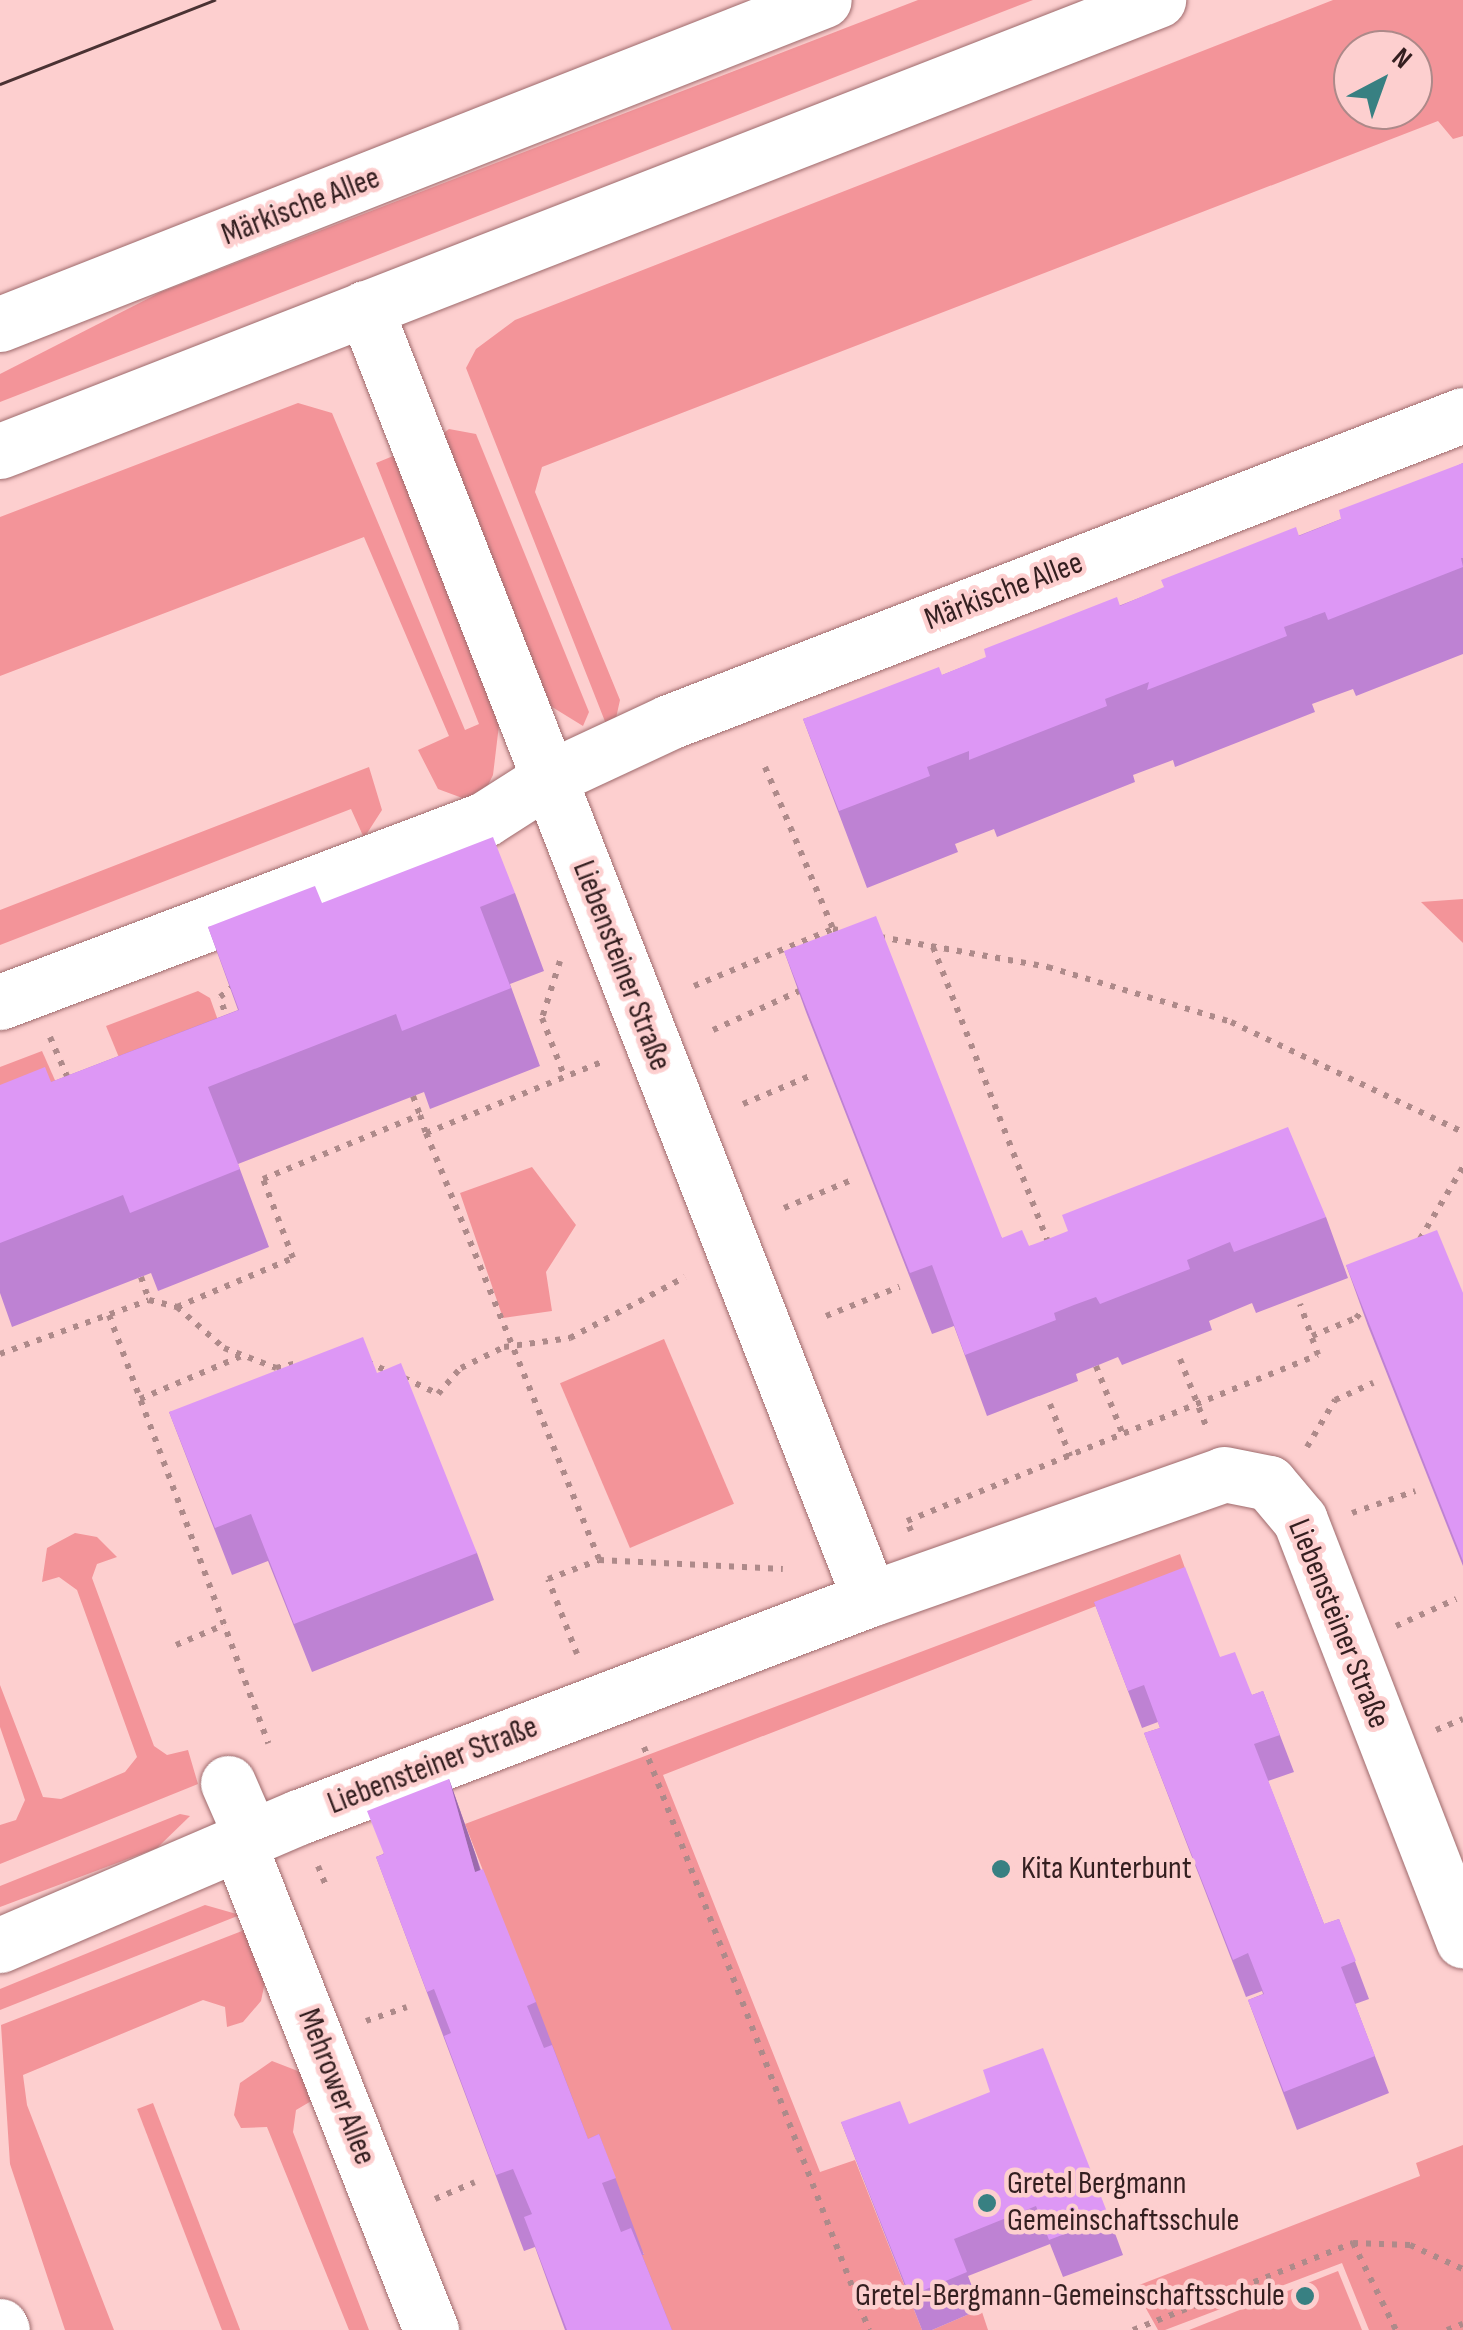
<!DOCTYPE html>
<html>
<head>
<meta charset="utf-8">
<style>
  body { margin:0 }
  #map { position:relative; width:1463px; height:2330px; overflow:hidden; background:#fdcfcf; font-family:"Sofia Sans Condensed",sans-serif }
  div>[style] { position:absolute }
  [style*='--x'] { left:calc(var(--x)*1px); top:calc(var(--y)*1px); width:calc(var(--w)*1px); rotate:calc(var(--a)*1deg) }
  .green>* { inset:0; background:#f39499; transform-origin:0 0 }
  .path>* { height:6px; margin-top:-3px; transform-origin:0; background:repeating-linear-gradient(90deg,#ae8a8a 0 5px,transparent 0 13px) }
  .roads { filter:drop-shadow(0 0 2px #9e6a6c) drop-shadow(0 0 2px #9e6a6c) }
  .minor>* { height:55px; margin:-27.5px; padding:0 27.5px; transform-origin:27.5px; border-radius:27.5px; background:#fff }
  .major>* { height:55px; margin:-27.5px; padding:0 27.5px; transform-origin:27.5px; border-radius:27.5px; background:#fff }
  .tram>* { height:2.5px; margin:-1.25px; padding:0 1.25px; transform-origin:1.25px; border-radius:1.25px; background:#4a3233 }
  .wall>* { inset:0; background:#be82d3 }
  .shaded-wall>* { inset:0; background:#9b6aac }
  .building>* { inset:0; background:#dd97f5 }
  .dots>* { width:28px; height:28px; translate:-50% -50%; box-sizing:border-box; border:5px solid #fdcfcf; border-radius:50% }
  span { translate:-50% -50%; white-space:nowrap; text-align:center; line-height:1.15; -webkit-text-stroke:9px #fdcfcf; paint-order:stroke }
  .street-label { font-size:32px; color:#341f20 }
  .poi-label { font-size:32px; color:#341f20 }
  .left { translate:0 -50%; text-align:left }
  .right { translate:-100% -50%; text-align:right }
  .north { position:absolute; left:1333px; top:30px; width:100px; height:100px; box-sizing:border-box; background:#fdcfcf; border:2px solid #ad8989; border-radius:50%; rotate:41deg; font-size:28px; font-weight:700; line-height:40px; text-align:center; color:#341f20 }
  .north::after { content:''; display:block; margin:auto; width:35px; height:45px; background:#388082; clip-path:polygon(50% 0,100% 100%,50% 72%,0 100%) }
</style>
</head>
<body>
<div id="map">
  <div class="green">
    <i style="clip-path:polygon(918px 0,1033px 0,0 402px,0 374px,161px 292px)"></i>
    <i style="clip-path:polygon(evenodd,1333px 0,1463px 0,1463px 136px,1453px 139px,1438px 121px,542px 467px,535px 492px,620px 700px,616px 718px,606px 724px,466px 368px,476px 349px,515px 320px,1333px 0,1353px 50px,1413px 50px,1413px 110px,1353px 110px,1353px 50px)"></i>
    <i style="clip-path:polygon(298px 403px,332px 413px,465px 730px,479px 724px,376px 463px,398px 454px,499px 725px,493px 775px,487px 787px,465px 799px,438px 789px,418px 750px,449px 736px,364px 537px,0 676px,0 517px)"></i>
    <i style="clip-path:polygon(449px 429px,476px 434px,589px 712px,583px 726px,544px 702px,441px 435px)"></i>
    <i style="clip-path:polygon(369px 767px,382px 810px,364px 838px,351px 809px,0 945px,0 910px)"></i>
    <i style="clip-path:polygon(1463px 899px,1463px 943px,1421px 902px)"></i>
    <i style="clip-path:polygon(198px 991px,210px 998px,235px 1068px,132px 1089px,106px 1026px)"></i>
    <i style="clip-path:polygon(42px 1051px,70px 1114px,0 1139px,0 1067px)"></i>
    <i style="clip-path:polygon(532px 1167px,576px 1225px,546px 1272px,552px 1311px,503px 1318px,460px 1193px)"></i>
    <i style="left:664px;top:1339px;width:179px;height:113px;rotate:67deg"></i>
    <i style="clip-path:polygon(75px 1533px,97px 1537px,117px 1557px,97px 1564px,92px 1578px,154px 1746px,167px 1755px,188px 1750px,198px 1784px,0 1864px,0 1825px,16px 1820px,25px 1800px,0 1727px,0 1685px,43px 1797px,61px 1799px,125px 1772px,137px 1757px,77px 1590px,59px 1577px,42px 1582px,47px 1548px)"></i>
    <i style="clip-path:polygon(1180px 1554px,1186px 1571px,663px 1775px,820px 2172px,855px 2160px,922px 2330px,669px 2330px,630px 2259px,644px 2254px,616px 2215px,465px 1824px)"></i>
    <i style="clip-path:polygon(180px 1814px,190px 1816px,157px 1848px,0 1907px,0 1886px)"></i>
    <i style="clip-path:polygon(205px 1905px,240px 1915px,0 2010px,0 1989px)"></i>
    <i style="clip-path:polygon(247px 1929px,266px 1977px,261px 2001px,243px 2022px,227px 2027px,225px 2007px,203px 2000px,23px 2075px,27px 2105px,114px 2330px,65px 2330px,10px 2164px,1px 2025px)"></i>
    <i style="clip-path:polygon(272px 2061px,303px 2073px,313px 2100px,296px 2110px,293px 2132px,369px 2330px,349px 2330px,267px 2127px,241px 2128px,234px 2115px,240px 2083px)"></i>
    <i style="left:153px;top:2103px;width:243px;height:17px;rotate:69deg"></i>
    <i style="clip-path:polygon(1463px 2145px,1463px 2330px,1369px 2330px,1342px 2263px,1165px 2330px,1158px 2330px,1134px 2287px,1420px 2176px,1416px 2163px)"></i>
    <i style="clip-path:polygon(1338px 2271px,1362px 2330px,1189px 2330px)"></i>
    <i style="clip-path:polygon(981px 2309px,988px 2330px,932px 2330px)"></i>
  </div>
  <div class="path">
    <i style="--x:765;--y:767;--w:176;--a:67.2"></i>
    <i style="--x:880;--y:937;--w:171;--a:10.1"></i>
    <i style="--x:1048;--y:967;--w:191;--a:16.7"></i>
    <i style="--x:1231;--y:1022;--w:257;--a:25.4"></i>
    <i style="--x:933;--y:947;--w:322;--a:68.7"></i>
    <i style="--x:560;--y:961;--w:60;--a:107.5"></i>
    <i style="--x:542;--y:1018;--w:64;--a:69"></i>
    <i style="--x:694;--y:986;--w:150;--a:-22.3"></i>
    <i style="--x:833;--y:929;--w:15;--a:11"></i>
    <i style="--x:228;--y:1022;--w:26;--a:-108"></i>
    <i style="--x:220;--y:997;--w:21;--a:-39"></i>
    <i style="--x:713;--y:1030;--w:102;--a:-24.3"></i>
    <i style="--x:50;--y:1037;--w:48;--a:66.6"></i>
    <i style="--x:413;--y:1096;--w:20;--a:70"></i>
    <i style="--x:743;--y:1104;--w:75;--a:-22.8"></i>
    <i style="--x:426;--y:1133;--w:461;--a:67.9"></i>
    <i style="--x:784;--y:1208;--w:76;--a:-22.5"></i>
    <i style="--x:1420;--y:1239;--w:84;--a:-59.2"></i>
    <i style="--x:141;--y:1277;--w:24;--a:71"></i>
    <i style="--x:177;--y:1307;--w:62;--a:41.1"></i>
    <i style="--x:224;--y:1348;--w:56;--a:21"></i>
    <i style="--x:276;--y:1368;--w:26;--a:-13"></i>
    <i style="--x:109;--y:1315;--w:457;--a:69.6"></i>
    <i style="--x:826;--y:1316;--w:79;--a:-21.7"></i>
    <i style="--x:1312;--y:1336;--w:48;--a:-22.2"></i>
    <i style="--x:1356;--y:1318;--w:15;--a:-48"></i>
    <i style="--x:0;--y:1354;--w:158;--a:-19.9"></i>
    <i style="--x:149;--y:1300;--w:29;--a:14"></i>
    <i style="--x:177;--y:1307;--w:126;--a:-22.9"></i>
    <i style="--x:293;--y:1258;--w:85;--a:-110.8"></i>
    <i style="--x:263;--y:1179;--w:170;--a:-22.2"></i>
    <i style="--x:420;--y:1115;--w:19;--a:72"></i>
    <i style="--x:426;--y:1133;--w:192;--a:-22"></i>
    <i style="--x:1180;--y:1359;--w:72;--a:68.8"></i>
    <i style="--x:367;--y:1362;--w:27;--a:24"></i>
    <i style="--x:1096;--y:1366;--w:74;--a:68.6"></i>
    <i style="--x:404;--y:1378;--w:38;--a:25"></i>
    <i style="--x:438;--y:1394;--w:35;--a:-49"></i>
    <i style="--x:461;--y:1368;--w:48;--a:-26"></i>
    <i style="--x:504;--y:1347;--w:67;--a:-7.8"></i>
    <i style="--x:570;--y:1338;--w:130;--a:-27.9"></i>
    <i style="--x:140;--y:1399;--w:111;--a:-22.9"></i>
    <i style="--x:1050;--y:1404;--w:56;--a:69"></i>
    <i style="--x:1307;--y:1447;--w:55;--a:-59.2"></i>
    <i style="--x:1335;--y:1400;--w:42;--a:-24.1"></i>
    <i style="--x:1352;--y:1513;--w:67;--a:-19.2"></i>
    <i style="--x:911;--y:1531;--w:11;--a:-112"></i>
    <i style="--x:907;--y:1521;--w:443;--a:-22"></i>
    <i style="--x:1318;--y:1355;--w:54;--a:-109.4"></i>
    <i style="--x:1396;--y:1626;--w:66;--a:-24.2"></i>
    <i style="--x:176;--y:1645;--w:52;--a:-22.6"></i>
    <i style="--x:577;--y:1654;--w:80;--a:-111.1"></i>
    <i style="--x:548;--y:1579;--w:54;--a:-20.4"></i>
    <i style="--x:599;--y:1560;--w:184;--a:2.8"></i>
    <i style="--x:1436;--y:1730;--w:29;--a:-22"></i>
    <i style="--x:644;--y:1747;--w:625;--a:68.9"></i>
    <i style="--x:318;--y:1866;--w:24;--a:68"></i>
    <i style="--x:366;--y:2021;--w:43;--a:-18.9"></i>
    <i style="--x:435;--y:2199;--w:43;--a:-23"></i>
    <i style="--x:1353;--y:2243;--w:97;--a:63.7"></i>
    <i style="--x:1133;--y:2330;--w:237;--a:-21.6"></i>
    <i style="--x:1353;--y:2243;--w:57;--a:2"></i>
    <i style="--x:1410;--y:2245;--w:58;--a:24.4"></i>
    <i style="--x:1447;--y:2330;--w:17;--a:-21"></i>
  </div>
  <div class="roads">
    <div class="minor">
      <i style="--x:365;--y:308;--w:1386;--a:68.64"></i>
      <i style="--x:0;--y:1002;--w:518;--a:-20.67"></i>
      <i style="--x:485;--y:819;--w:76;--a:-32.6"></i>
      <i style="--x:549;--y:778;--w:132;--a:-25"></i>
      <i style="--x:669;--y:722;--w:851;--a:-21.14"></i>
      <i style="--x:228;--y:1783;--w:60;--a:66.4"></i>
      <i style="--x:239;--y:1845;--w:522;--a:68.4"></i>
      <i style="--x:0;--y:1945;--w:325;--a:-23.2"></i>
      <i style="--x:299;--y:1817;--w:611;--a:-20.9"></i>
      <i style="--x:870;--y:1599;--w:375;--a:-19.4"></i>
      <i style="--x:1224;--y:1474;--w:46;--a:11.3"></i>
      <i style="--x:1269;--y:1483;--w:48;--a:50"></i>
      <i style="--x:1300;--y:1520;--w:451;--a:68.8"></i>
    </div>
    <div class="major">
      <i style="--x:0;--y:324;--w:885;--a:-21.46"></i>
      <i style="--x:0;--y:451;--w:1243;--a:-21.28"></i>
      <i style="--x:0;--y:2326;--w:4;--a:63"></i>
    </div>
  </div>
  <div class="tram">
    <i style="--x:0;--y:84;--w:230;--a:-21.4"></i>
  </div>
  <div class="wall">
    <i style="clip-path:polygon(1463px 463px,1463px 654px,1356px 696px,1353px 689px,1312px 704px,1315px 712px,1175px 767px,1173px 760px,1133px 775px,1135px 782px,997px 837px,994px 829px,955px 844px,958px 852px,867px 888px,803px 719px,942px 675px,1341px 519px)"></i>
    <i style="clip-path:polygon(515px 893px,544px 971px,510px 984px,540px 1066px,430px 1109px,424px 1092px,238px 1164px,269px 1247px,158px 1291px,151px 1273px,12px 1327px,0 1293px,0 1085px,51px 1082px,238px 1010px,208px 927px,322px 903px)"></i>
    <i style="clip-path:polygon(784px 951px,1002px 1238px,1029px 1246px,1326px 1217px,1348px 1278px,1256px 1313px,1252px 1303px,1209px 1321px,1212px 1330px,1122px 1365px,1118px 1357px,1096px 1366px,1076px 1374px,1078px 1381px,987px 1416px,954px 1326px,932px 1334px,806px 1012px)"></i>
    <i style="clip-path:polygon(1346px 1265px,1463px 1293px,1463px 1566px,1368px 1326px)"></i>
    <i style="clip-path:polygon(377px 1373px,477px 1553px,494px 1600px,312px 1672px,268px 1561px,232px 1575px,169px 1412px)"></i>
    <i style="clip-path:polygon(1094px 1602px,1220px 1657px,1252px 1695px,1263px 1691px,1294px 1772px,1268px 1781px,1324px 1924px,1339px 1919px,1369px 1999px,1355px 2004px,1389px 2093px,1297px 2130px,1248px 2000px,1263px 1994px,1262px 1991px,1246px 1997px,1144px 1733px,1160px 1728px,1158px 1722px,1142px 1728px)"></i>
    <i style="clip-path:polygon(449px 1779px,481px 1870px,536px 2002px,588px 2139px,599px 2134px,644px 2255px,642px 2255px,672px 2330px,565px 2330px,535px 2247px,524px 2251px,376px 1857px,383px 1854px)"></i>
    <i style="clip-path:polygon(841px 2122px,909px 2124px,1109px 2217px,1123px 2255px,1063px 2277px,1050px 2244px,968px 2276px,981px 2309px,932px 2330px,922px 2330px)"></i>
  </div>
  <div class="shaded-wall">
    <i style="clip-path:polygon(449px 1779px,476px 1856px,503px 1948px,475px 1872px)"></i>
  </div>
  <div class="building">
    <i style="clip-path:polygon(1463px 463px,1463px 558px,1461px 558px,1463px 567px,1328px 620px,1325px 612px,1284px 627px,1287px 636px,1147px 690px,1149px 682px,1105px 699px,1107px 706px,969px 760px,969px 751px,927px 767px,930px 776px,839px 811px,803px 719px,939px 667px,942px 675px,986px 657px,984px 649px,1117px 597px,1120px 606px,1164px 587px,1161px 580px,1296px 527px,1299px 536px,1341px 519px,1339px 510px)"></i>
    <i style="clip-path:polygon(493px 837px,515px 893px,480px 907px,511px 988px,402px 1031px,396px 1014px,208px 1087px,240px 1169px,130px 1213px,123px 1195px,0 1243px,0 1085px,45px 1067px,51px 1082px,239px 1010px,208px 927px,315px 886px,322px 903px)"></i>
    <i style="clip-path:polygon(876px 916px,1002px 1238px,1022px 1230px,1029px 1246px,1048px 1239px,1068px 1231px,1062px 1215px,1288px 1127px,1326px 1217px,1234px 1252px,1230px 1242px,1187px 1260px,1190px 1269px,1100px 1304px,1096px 1297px,1074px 1305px,1054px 1313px,1056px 1320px,965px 1355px,932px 1265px,910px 1273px,784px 951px)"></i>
    <i style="clip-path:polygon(1437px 1230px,1463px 1293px,1463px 1561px,1346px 1265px)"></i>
    <i style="clip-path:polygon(363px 1337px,377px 1373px,401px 1363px,477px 1553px,294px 1624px,251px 1514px,215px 1528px,169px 1412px)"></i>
    <i style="clip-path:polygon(1185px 1567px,1220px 1657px,1235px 1652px,1252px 1695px,1263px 1691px,1280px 1735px,1254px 1744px,1324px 1924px,1339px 1919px,1356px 1961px,1341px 1967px,1375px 2056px,1284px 2092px,1248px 2000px,1264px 1994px,1248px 1953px,1233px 1960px,1144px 1733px,1160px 1728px,1144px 1685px,1128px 1691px,1094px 1602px)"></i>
    <i style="clip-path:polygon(449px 1779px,475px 1872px,483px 1869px,536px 2002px,527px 2006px,544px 2048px,552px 2045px,588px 2139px,599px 2134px,616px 2178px,602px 2183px,621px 2232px,631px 2228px,672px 2330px,567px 2330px,524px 2217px,532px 2214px,513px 2169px,496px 2175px,444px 2036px,451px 2033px,434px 1989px,427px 1992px,376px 1857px,384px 1854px,367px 1811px)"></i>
    <i style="clip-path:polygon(1043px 2048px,1109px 2217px,1049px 2240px,1036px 2206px,954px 2239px,967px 2272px,910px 2296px,841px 2122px,900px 2101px,909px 2124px,990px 2092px,983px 2070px)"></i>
  </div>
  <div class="dots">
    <i style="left:1001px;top:1869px;background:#388082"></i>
    <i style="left:987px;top:2203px;background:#388082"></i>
    <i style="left:1305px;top:2296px;background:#388082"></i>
  </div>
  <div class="street-label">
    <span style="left:301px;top:207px;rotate:-21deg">Märkische Allee</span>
    <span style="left:1004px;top:592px;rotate:-21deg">Märkische Allee</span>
    <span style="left:621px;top:966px;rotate:69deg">Liebensteiner Straße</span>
    <span style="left:1338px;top:1624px;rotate:68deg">Liebensteiner Straße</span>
    <span style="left:433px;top:1766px;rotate:-21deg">Liebensteiner Straße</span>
    <span style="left:336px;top:2087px;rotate:69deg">Mehrower Allee</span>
  </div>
  <div class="poi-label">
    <span class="left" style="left:1021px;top:1869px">Kita Kunterbunt</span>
    <span class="left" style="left:1007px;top:2203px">Gretel Bergmann<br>Gemeinschaftsschule</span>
    <span class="right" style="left:1285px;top:2296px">Gretel-Bergmann-Gemeinschaftsschule</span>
  </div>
  <div class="north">N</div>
</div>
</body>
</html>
